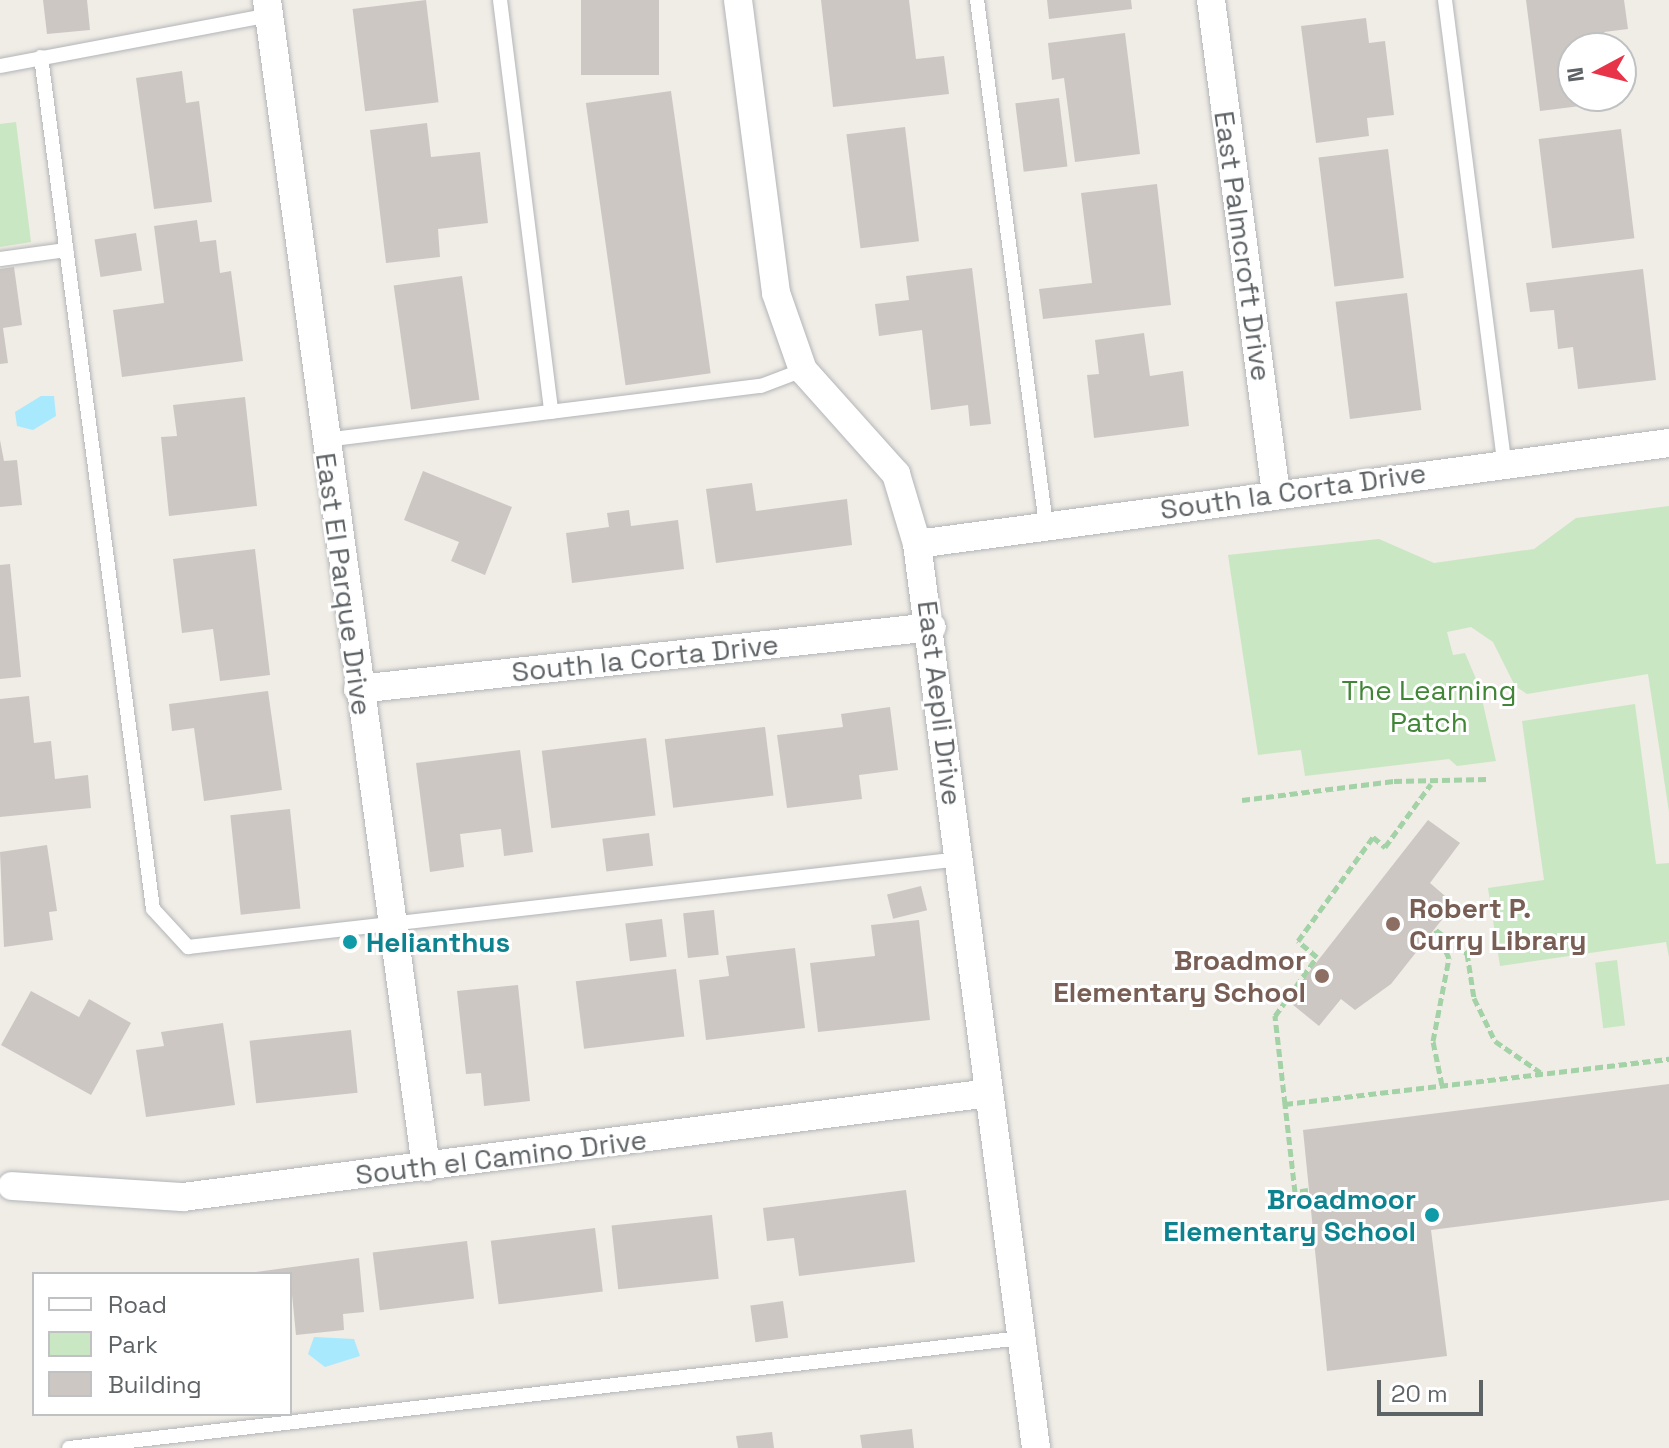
<!DOCTYPE html>
<html>
<head>
<meta charset="utf-8">
<style>
  body { margin:0 }
  #map { position:relative; width:1669px; height:1448px; overflow:hidden; background:#f0ece6; font-family:"Space Grotesk",sans-serif }
  div>[style] { position:absolute }
  [style*='--x'] { left:calc(var(--x)*1px); top:calc(var(--y)*1px); width:calc(var(--w)*1px); rotate:calc(var(--a)*1deg) }
  .green>* { inset:0; background:#cae7c3; transform-origin:0 0 }
  .water>* { inset:0; background:#a8e9fe }
  .building>* { inset:0; background:#ccc7c3; transform-origin:0 0 }
  .path>* { height:5px; margin-top:-2.5px; transform-origin:0; background:repeating-linear-gradient(90deg,#a3d2a6 0 8px,transparent 0 12px) }
  .roads { filter:drop-shadow(0 0 2px #b2b5b8) drop-shadow(0 0 2px #b2b5b8) }
  .service>* { height:14px; margin:-7px; padding:0 7px; transform-origin:7px; border-radius:7px; background:#fff }
  .minor>* { height:28px; margin:-14px; padding:0 14px; transform-origin:14px; border-radius:14px; background:#fff }
  .dots>* { width:22px; height:22px; translate:-50% -50%; box-sizing:border-box; border:4px solid #fff; border-radius:50% }
  span { translate:-50% -50%; white-space:nowrap; text-align:center; line-height:1.15; -webkit-text-stroke:6px #fff; paint-order:stroke }
  .street-label { font-size:28px; color:#5e6366 }
  .park-label { font-size:28px; color:#418536 }
  .education-label { font-size:28px; color:#785e54; font-weight:700 }
  .left { translate:0 -50%; text-align:left }
  .right { translate:-100% -50%; text-align:right }
  .culture-label { font-size:28px; color:#0d838f; font-weight:700 }
  .legend { position:absolute; left:32px; top:1272px; width:260px; height:144px; box-sizing:border-box; background:#fff; border:2px solid #bfc1c2; margin:0; padding:10px 14px; list-style:none; font-size:24px; color:#5e6366 }
  .legend li { display:flex; align-items:center; gap:16px; height:40px }
  .legend b { width:40px; border:2px solid #bfc1c2 }
  .north { position:absolute; left:1557px; top:32px; width:80px; height:80px; box-sizing:border-box; background:#fff; border:2px solid #bfc1c2; border-radius:50%; rotate:263deg; font-size:22px; font-weight:700; line-height:32px; text-align:center; color:#5e6366 }
  .north::after { content:''; display:block; margin:auto; width:28px; height:36px; background:#e83449; clip-path:polygon(50% 0,100% 100%,50% 72%,0 100%) }
  .scale { position:absolute; left:1377px; top:1380px; width:106px; height:36px; box-sizing:border-box; border:4px solid #5e6366; border-top:0; padding-left:10px; font-size:24px; line-height:28px; white-space:nowrap; color:#5e6366; -webkit-text-stroke:6px #fff; paint-order:stroke }
</style>
</head>
<body>
<div id="map">
  <div class="green">
    <i style="clip-path:polygon(16px 122px,31px 242px,0 247px,0 124px)"></i>
    <i style="clip-path:polygon(1669px 506px,1669px 812px,1648px 674px,1527px 694px,1515px 686px,1493px 642px,1471px 627px,1447px 632px,1453px 655px,1465px 653px,1479px 686px,1496px 761px,1457px 766px,1449px 759px,1305px 776px,1301px 750px,1258px 755px,1228px 555px,1379px 539px,1434px 563px,1534px 549px,1576px 518px)"></i>
    <i style="clip-path:polygon(1635px 704px,1656px 864px,1669px 863px,1669px 957px,1666px 942px,1500px 966px,1488px 888px,1544px 880px,1522px 721px)"></i>
    <i style="left:1617px;top:960px;width:66px;height:22px;rotate:83deg"></i>
  </div>
  <div class="water">
    <i style="clip-path:polygon(41px 396px,54px 396px,56px 416px,33px 430px,17px 426px,15px 412px)"></i>
    <i style="clip-path:polygon(314px 1337px,354px 1339px,360px 1356px,325px 1367px,308px 1354px)"></i>
  </div>
  <div class="building">
    <i style="clip-path:polygon(43px 0,87px 0,90px 30px,47px 34px)"></i>
    <i style="left:426px;top:0;width:103px;height:74px;rotate:83deg"></i>
    <i style="left:581px;top:0;width:78px;height:75px"></i>
    <i style="clip-path:polygon(821px 0,909px 0,916px 59px,944px 56px,949px 94px,833px 107px)"></i>
    <i style="clip-path:polygon(1047px 0,1131px 0,1132px 9px,1049px 19px)"></i>
    <i style="clip-path:polygon(1526px 0,1624px 0,1628px 29px,1604px 32px,1606px 48px,1573px 48px,1573px 96px,1612px 96px,1613px 102px,1540px 111px)"></i>
    <i style="clip-path:polygon(1366px 18px,1369px 43px,1385px 41px,1394px 115px,1367px 118px,1369px 136px,1316px 143px,1301px 26px)"></i>
    <i style="clip-path:polygon(1125px 33px,1140px 154px,1075px 162px,1064px 78px,1052px 80px,1048px 43px)"></i>
    <i style="clip-path:polygon(182px 71px,186px 103px,199px 101px,212px 202px,154px 209px,136px 78px)"></i>
    <i style="left:671px;top:91px;width:285px;height:86px;rotate:82deg"></i>
    <i style="left:1059px;top:98px;width:69px;height:44px;rotate:83deg"></i>
    <i style="clip-path:polygon(427px 123px,431px 157px,480px 152px,488px 223px,438px 229px,440px 257px,386px 263px,370px 130px)"></i>
    <i style="left:905px;top:127px;width:115px;height:59px;rotate:83deg"></i>
    <i style="left:1621px;top:129px;width:110px;height:83px;rotate:83deg"></i>
    <i style="left:1388px;top:149px;width:130px;height:70px;rotate:83deg"></i>
    <i style="clip-path:polygon(1157px 184px,1171px 305px,1043px 319px,1039px 289px,1092px 283px,1081px 193px)"></i>
    <i style="clip-path:polygon(197px 220px,200px 242px,216px 240px,220px 273px,231px 271px,243px 361px,122px 377px,113px 310px,164px 303px,154px 226px)"></i>
    <i style="left:136px;top:233px;width:38px;height:42px;rotate:81deg"></i>
    <i style="clip-path:polygon(14px 267px,22px 325px,3px 328px,8px 363px,0 364px,0 269px)"></i>
    <i style="clip-path:polygon(972px 268px,991px 424px,970px 426px,968px 405px,931px 410px,922px 330px,879px 336px,875px 304px,909px 300px,906px 276px)"></i>
    <i style="clip-path:polygon(1643px 269px,1656px 380px,1578px 389px,1573px 347px,1558px 349px,1554px 310px,1530px 312px,1526px 283px)"></i>
    <i style="left:462px;top:276px;width:125px;height:69px;rotate:82deg"></i>
    <i style="left:1407px;top:293px;width:118px;height:72px;rotate:83deg"></i>
    <i style="clip-path:polygon(1144px 333px,1150px 376px,1183px 371px,1189px 426px,1094px 438px,1087px 375px,1099px 374px,1095px 340px)"></i>
    <i style="clip-path:polygon(245px 397px,257px 506px,169px 516px,161px 437px,177px 436px,173px 405px)"></i>
    <i style="clip-path:polygon(0 440px,4px 461px,17px 460px,22px 505px,0 507px)"></i>
    <i style="clip-path:polygon(423px 471px,512px 507px,485px 575px,451px 561px,459px 542px,404px 520px)"></i>
    <i style="clip-path:polygon(752px 483px,756px 511px,847px 499px,852px 545px,716px 563px,706px 489px)"></i>
    <i style="clip-path:polygon(629px 510px,631px 526px,678px 520px,684px 569px,572px 583px,566px 533px,609px 527px,607px 513px)"></i>
    <i style="clip-path:polygon(255px 549px,270px 675px,220px 681px,213px 629px,182px 633px,173px 559px)"></i>
    <i style="clip-path:polygon(10px 564px,21px 677px,0 679px,0 565px)"></i>
    <i style="clip-path:polygon(268px 691px,282px 790px,204px 801px,194px 728px,172px 731px,169px 704px)"></i>
    <i style="clip-path:polygon(29px 696px,34px 743px,51px 741px,55px 779px,88px 775px,91px 808px,0 817px,0 699px)"></i>
    <i style="clip-path:polygon(890px 707px,898px 770px,859px 775px,862px 799px,787px 808px,777px 735px,843px 727px,841px 714px)"></i>
    <i style="left:765px;top:727px;width:69px;height:101px;rotate:83deg"></i>
    <i style="left:646px;top:738px;width:78px;height:105px;rotate:83deg"></i>
    <i style="clip-path:polygon(520px 750px,533px 852px,504px 856px,501px 829px,460px 834px,464px 867px,430px 872px,416px 763px)"></i>
    <i style="left:290px;top:809px;width:100px;height:60px;rotate:84deg"></i>
    <i style="clip-path:polygon(1428px 820px,1460px 843px,1430px 883px,1452px 902px,1444px 917px,1391px 984px,1355px 1010px,1341px 999px,1319px 1026px,1287px 1000px)"></i>
    <i style="left:649px;top:833px;width:33px;height:47px;rotate:83deg"></i>
    <i style="clip-path:polygon(47px 845px,57px 911px,49px 912px,53px 940px,4px 947px,0 852px)"></i>
    <i style="left:921px;top:886px;width:25px;height:35px;rotate:76deg"></i>
    <i style="left:714px;top:910px;width:45px;height:31px;rotate:84deg"></i>
    <i style="left:662px;top:919px;width:38px;height:37px;rotate:83deg"></i>
    <i style="clip-path:polygon(919px 920px,930px 1020px,818px 1032px,810px 963px,875px 956px,871px 925px)"></i>
    <i style="clip-path:polygon(795px 948px,805px 1028px,706px 1040px,699px 980px,729px 976px,726px 956px)"></i>
    <i style="left:676px;top:969px;width:68px;height:101px;rotate:83deg"></i>
    <i style="clip-path:polygon(518px 985px,530px 1101px,484px 1106px,481px 1073px,466px 1074px,457px 991px)"></i>
    <i style="clip-path:polygon(31px 991px,79px 1017px,89px 999px,131px 1023px,91px 1095px,1px 1045px)"></i>
    <i style="clip-path:polygon(223px 1023px,235px 1105px,146px 1117px,136px 1050px,164px 1046px,161px 1032px)"></i>
    <i style="left:351px;top:1030px;width:63px;height:102px;rotate:84deg"></i>
    <i style="clip-path:polygon(1669px 1084px,1669px 1200px,1431px 1230px,1447px 1356px,1327px 1371px,1303px 1130px)"></i>
    <i style="clip-path:polygon(906px 1190px,915px 1262px,799px 1276px,794px 1238px,767px 1241px,763px 1208px)"></i>
    <i style="left:712px;top:1215px;width:64px;height:101px;rotate:84deg"></i>
    <i style="left:595px;top:1228px;width:64px;height:105px;rotate:83deg"></i>
    <i style="left:467px;top:1241px;width:58px;height:95px;rotate:83deg"></i>
    <i style="clip-path:polygon(359px 1258px,364px 1312px,343px 1314px,344px 1330px,296px 1335px,290px 1274px,241px 1274px)"></i>
    <i style="left:783px;top:1301px;width:37px;height:33px;rotate:82deg"></i>
    <i style="clip-path:polygon(912px 1429px,914px 1448px,862px 1448px,860px 1435px)"></i>
    <i style="clip-path:polygon(772px 1432px,774px 1448px,738px 1448px,736px 1436px)"></i>
  </div>
  <div class="path">
    <i style="--x:1242;--y:800;--w:153;--a:-7.1"></i>
    <i style="--x:1394;--y:781;--w:93;--a:-1.2"></i>
    <i style="--x:1442;--y:1085;--w:45;--a:-101.6"></i>
    <i style="--x:1433;--y:1041;--w:85;--a:-79.1"></i>
    <i style="--x:1449;--y:958;--w:31;--a:-115"></i>
    <i style="--x:1436;--y:930;--w:39;--a:37"></i>
    <i style="--x:1467;--y:953;--w:46;--a:81.2"></i>
    <i style="--x:1474;--y:998;--w:48;--a:64"></i>
    <i style="--x:1495;--y:1041;--w:55;--a:34.6"></i>
    <i style="--x:1285;--y:1104;--w:89;--a:-96.5"></i>
    <i style="--x:1275;--y:1016;--w:72;--a:-54.6"></i>
    <i style="--x:1317;--y:957;--w:25;--a:-140"></i>
    <i style="--x:1298;--y:941;--w:128;--a:-54.2"></i>
    <i style="--x:1373;--y:837;--w:16;--a:40"></i>
    <i style="--x:1385;--y:847;--w:78;--a:-53.9"></i>
    <i style="--x:1308;--y:1190;--w:13;--a:171"></i>
    <i style="--x:1295;--y:1192;--w:89;--a:-96.5"></i>
    <i style="--x:1285;--y:1104;--w:387;--a:-6.7"></i>
  </div>
  <div class="roads">
    <div class="service">
      <i style="--x:500;--y:0;--w:415;--a:82.9"></i>
      <i style="--x:977;--y:0;--w:530;--a:82.51"></i>
      <i style="--x:1445;--y:0;--w:467;--a:82.7"></i>
      <i style="--x:41;--y:57;--w:859;--a:82.51"></i>
      <i style="--x:153;--y:909;--w:52;--a:47.4"></i>
      <i style="--x:188;--y:947;--w:777;--a:-6.5"></i>
      <i style="--x:0;--y:66;--w:274;--a:-10.7"></i>
      <i style="--x:0;--y:259;--w:67;--a:-7.8"></i>
      <i style="--x:325;--y:440;--w:439;--a:-7.1"></i>
      <i style="--x:761;--y:386;--w:45;--a:-20.9"></i>
      <i style="--x:69;--y:1448;--w:958;--a:-6.59"></i>
    </div>
    <div class="minor">
      <i style="--x:267;--y:0;--w:1178;--a:82.24"></i>
      <i style="--x:738;--y:0;--w:295;--a:82.6"></i>
      <i style="--x:776;--y:293;--w:82;--a:70.7"></i>
      <i style="--x:803;--y:370;--w:140;--a:48.2"></i>
      <i style="--x:896;--y:474;--w:73;--a:73.3"></i>
      <i style="--x:917;--y:544;--w:912;--a:82.5"></i>
      <i style="--x:1211;--y:0;--w:495;--a:82.5"></i>
      <i style="--x:917;--y:544;--w:759;--a:-7.65"></i>
      <i style="--x:358;--y:689;--w:577;--a:-6.16"></i>
      <i style="--x:12;--y:1186;--w:171;--a:3.7"></i>
      <i style="--x:183;--y:1197;--w:813;--a:-7.35"></i>
    </div>
  </div>
  <div class="dots">
    <i style="left:1393px;top:924px;background:#8d6e63"></i>
    <i style="left:350px;top:942px;background:#0f9aa8"></i>
    <i style="left:1322px;top:976px;background:#8d6e63"></i>
    <i style="left:1432px;top:1215px;background:#0f9aa8"></i>
  </div>
  <div class="street-label">
    <span style="left:1243px;top:246px;rotate:82deg">East Palmcroft Drive</span>
    <span style="left:1293px;top:491px;rotate:-8deg">South la Corta Drive</span>
    <span style="left:344px;top:584px;rotate:82deg">East El Parque Drive</span>
    <span style="left:645px;top:658px;rotate:-6deg">South la Corta Drive</span>
    <span style="left:940px;top:703px;rotate:83deg">East Aepli Drive</span>
    <span style="left:501px;top:1157px;rotate:-7deg">South el Camino Drive</span>
  </div>
  <div class="park-label">
    <span style="left:1429px;top:706px">The Learning<br>Patch</span>
  </div>
  <div class="education-label">
    <span class="left" style="left:1409px;top:924px">Robert P.<br>Curry Library</span>
    <span class="right" style="left:1306px;top:976px">Broadmor<br>Elementary School</span>
  </div>
  <div class="culture-label">
    <span class="left" style="left:366px;top:942px">Helianthus</span>
    <span class="right" style="left:1416px;top:1215px">Broadmoor<br>Elementary School</span>
  </div>
  <ul class="legend">
  <li><b style="height:10px;background:#fff"></b>Road</li>
  <li><b style="height:22px;background:#cae7c3"></b>Park</li>
  <li><b style="height:22px;background:#ccc7c3"></b>Building</li>
  </ul>
  <div class="north">N</div>
  <div class="scale">20 m</div>
</div>
</body>
</html>
